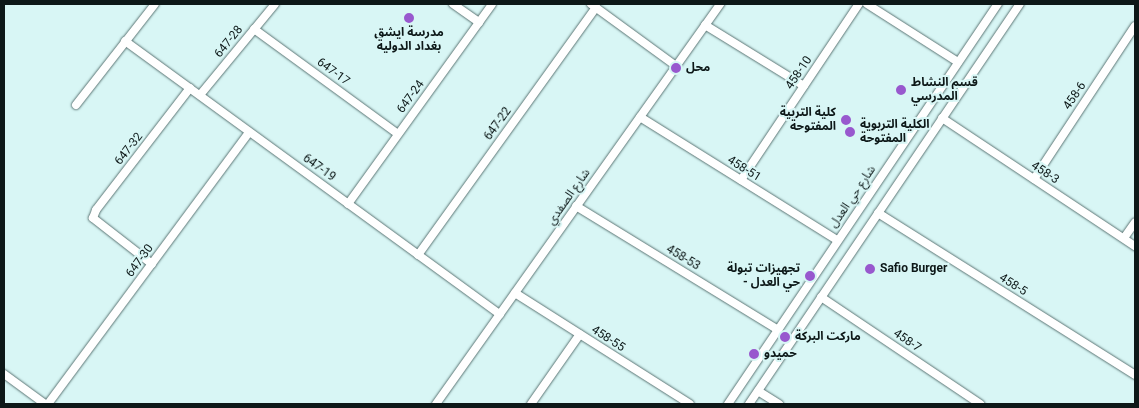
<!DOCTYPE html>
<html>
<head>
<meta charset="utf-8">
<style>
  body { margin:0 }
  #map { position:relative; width:1139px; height:408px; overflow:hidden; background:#d8f6f5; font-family:Roboto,"Noto Sans Arabic",sans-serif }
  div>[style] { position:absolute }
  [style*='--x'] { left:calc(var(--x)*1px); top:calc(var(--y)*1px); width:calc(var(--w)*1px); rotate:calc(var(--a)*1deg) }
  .roads { filter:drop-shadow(0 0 1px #5c7675) drop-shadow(0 0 1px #5c7675) }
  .minor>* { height:8px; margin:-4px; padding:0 4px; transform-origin:4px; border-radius:4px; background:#fff }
  .dots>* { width:14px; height:14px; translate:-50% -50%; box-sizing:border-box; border:2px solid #d8f6f5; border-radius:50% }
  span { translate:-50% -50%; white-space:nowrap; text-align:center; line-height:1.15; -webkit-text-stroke:4px #d8f6f5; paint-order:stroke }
  .poi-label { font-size:12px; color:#0d1818; font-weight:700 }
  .left { translate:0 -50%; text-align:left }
  .right { translate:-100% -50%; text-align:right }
  .street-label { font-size:12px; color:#0d1818 }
  .frame { position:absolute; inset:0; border:5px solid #0d1818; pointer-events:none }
</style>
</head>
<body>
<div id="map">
  <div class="roads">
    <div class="minor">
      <i style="--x:453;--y:4;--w:32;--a:35"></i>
      <i style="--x:591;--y:4;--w:105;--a:36.1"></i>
      <i style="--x:867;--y:4;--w:108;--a:32.5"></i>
      <i style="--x:705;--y:25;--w:116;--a:31.6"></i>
      <i style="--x:254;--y:29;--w:178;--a:36.1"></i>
      <i style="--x:125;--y:41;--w:464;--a:36.1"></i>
      <i style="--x:200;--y:95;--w:118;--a:-50.5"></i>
      <i style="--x:76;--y:105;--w:128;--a:-52"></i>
      <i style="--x:640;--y:117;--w:232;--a:32"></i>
      <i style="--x:942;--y:118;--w:232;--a:33.6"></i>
      <i style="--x:1034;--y:179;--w:183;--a:-56.6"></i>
      <i style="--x:741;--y:180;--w:212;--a:-56.2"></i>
      <i style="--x:348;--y:204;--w:246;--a:-54.2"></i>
      <i style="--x:576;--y:206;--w:237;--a:31.5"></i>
      <i style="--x:878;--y:213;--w:304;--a:32.2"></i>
      <i style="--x:1124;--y:238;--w:19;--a:-55"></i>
      <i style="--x:418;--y:255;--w:305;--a:-54.3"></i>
      <i style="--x:152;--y:264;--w:75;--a:-142.1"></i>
      <i style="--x:93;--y:218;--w:9;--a:-69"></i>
      <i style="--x:96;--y:210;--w:154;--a:-52.4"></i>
      <i style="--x:515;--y:293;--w:207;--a:32.4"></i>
      <i style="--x:821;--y:297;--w:192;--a:33.9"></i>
      <i style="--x:4;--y:374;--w:51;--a:36.2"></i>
      <i style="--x:758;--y:391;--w:25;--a:32"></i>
      <i style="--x:48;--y:404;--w:338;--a:-53.5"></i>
      <i style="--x:436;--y:404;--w:491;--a:-54.6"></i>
      <i style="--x:531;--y:404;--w:85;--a:-55"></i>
      <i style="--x:728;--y:404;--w:483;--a:-56"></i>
      <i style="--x:749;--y:404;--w:483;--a:-55.9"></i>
    </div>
  </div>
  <div class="dots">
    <i style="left:409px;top:18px;background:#9858ce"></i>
    <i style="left:676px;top:68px;background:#9858ce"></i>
    <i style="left:901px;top:90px;background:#9858ce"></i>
    <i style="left:846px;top:120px;background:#9858ce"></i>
    <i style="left:850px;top:132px;background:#9858ce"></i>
    <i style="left:870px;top:269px;background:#9858ce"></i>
    <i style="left:810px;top:276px;background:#9858ce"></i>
    <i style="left:785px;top:337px;background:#9858ce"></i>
    <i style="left:754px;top:354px;background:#9858ce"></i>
  </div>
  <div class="poi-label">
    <span style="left:409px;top:40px">مدرسة ايشق<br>بغداد الدولية</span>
    <span class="left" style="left:686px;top:68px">محل</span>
    <span class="left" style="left:911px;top:90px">قسم النشاط<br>المدرسي</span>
    <span class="right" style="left:836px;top:120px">كلية التربية<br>المفتوحة</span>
    <span class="left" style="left:860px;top:132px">الكلية التربوية<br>المفتوحة</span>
    <span class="right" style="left:800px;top:276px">تجهيزات تبولة<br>- حي العدل</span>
    <span class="left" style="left:880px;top:269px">Safio Burger</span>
    <span class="left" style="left:795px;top:337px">ماركت البركة</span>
    <span class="left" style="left:764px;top:354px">حميدو</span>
  </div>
  <div class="street-label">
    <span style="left:229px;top:42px;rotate:-51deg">647-28</span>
    <span style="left:333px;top:72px;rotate:36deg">647-17</span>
    <span style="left:799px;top:73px;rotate:-56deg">458-10</span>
    <span style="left:1075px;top:96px;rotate:-56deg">458-6</span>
    <span style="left:411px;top:97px;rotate:-54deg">647-24</span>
    <span style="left:498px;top:124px;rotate:-54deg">647-22</span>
    <span style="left:129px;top:149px;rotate:-52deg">647-32</span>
    <span style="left:319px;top:168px;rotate:36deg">647-19</span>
    <span style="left:744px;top:169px;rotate:32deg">458-51</span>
    <span style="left:1045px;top:173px;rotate:33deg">458-3</span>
    <span style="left:569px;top:197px;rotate:-55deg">شارع الصفدي</span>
    <span style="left:853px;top:197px;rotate:-56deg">شارع حي العدل</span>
    <span style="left:683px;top:258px;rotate:31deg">458-53</span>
    <span style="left:140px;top:261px;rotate:-54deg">647-30</span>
    <span style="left:1013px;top:285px;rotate:32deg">458-5</span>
    <span style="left:608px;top:339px;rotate:33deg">458-55</span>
    <span style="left:907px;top:341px;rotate:34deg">458-7</span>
  </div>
  <div class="frame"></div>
</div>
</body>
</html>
